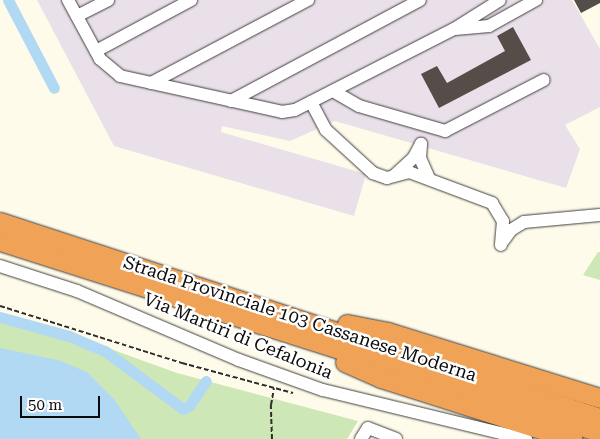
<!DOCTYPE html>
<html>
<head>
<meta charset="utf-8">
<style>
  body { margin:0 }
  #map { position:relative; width:600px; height:439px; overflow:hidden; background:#fefbea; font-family:"Roboto Serif",serif }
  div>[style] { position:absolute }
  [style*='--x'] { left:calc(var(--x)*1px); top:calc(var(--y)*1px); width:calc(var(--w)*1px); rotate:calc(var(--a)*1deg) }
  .industrial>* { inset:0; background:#eae0ea }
  .green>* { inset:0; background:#cee7b6 }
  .water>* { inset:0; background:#b1d9f4 }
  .canal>* { height:11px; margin:-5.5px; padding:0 5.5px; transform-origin:5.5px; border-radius:5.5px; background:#b1d9f4 }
  .building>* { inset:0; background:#544d48 }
  .path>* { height:2px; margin-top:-1px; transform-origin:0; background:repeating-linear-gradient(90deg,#2d2d2d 0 5px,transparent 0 7.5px) }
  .roads { filter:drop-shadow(0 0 1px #3e3e3e) drop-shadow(0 0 1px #3e3e3e) }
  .minor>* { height:12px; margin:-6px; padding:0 6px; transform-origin:6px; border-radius:6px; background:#fff }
  .highway>* { height:19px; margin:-9.5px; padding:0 9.5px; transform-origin:9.5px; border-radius:9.5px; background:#f0a257 }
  span { translate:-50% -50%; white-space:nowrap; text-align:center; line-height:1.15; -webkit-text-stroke:5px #fff; paint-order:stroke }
  .street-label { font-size:18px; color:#0b0b0b }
  .scale { position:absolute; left:20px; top:396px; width:80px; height:22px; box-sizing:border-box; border:2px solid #0b0b0b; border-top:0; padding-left:6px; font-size:15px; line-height:18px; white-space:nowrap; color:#0b0b0b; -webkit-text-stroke:4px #fff; paint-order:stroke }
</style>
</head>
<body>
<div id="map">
  <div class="industrial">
    <i style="clip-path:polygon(37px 0,572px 0,600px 49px,600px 107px,565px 125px,580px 149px,566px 188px,335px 121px,290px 141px,222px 126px,221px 132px,366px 174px,354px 216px,114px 146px)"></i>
  </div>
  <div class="green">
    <i style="clip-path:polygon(598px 252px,600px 252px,600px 280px,583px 275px)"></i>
    <i style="clip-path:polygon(0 314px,72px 335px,177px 373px,358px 421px,347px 439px,0 439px)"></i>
  </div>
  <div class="water">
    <i style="clip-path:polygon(0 348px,58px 360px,87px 372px,114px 399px,141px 439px,0 439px)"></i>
  </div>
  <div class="canal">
    <i style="--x:8;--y:0;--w:99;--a:62.4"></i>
    <i style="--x:0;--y:317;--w:72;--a:15.4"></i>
    <i style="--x:69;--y:336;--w:39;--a:23"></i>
    <i style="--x:105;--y:351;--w:97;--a:36.6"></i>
    <i style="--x:183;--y:409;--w:7;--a:-27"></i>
    <i style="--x:189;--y:406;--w:30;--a:-56"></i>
  </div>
  <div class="building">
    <i style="clip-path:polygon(574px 0,600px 0,600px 3px,581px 13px)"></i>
    <i style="clip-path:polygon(513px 27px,531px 60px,439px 108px,421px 74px,437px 66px,447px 83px,505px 51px,497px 36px)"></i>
  </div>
  <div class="path">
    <i style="--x:0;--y:306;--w:191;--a:17.4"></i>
    <i style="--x:182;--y:363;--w:115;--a:15.1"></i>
    <i style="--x:272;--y:439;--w:34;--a:-92"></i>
    <i style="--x:271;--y:405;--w:17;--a:-80"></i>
  </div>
  <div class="roads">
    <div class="minor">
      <i style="--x:68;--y:0;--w:67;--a:61.5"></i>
      <i style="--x:100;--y:59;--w:26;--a:40"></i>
      <i style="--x:120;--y:76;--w:166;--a:12.5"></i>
      <i style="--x:282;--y:112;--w:13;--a:-9"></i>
      <i style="--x:295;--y:110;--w:178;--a:-27"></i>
      <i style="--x:454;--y:29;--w:54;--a:-32.2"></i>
      <i style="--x:77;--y:16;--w:35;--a:-27"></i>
      <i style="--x:455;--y:29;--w:34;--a:-5"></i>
      <i style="--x:489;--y:26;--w:54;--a:-29"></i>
      <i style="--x:96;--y:51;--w:108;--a:-28.2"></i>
      <i style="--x:151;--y:83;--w:178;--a:-27.9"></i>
      <i style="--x:333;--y:91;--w:30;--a:30"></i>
      <i style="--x:359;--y:106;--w:90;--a:16.2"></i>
      <i style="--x:445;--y:131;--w:111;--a:-27.3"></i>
      <i style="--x:231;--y:101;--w:214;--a:-28.1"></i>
      <i style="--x:311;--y:102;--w:32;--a:62"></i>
      <i style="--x:326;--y:130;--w:64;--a:42.5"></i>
      <i style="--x:373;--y:173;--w:15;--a:20"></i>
      <i style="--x:387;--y:178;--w:23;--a:-15"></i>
      <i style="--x:409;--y:172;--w:89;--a:20.5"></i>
      <i style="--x:492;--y:203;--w:21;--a:59"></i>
      <i style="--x:503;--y:221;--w:24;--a:95"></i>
      <i style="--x:395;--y:175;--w:26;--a:-43"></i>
      <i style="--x:414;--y:157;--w:15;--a:-62"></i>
      <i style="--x:421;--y:144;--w:14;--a:94"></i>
      <i style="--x:420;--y:158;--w:22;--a:66"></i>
      <i style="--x:503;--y:241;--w:14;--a:-54"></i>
      <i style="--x:511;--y:230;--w:15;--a:-32"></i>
      <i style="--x:524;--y:222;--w:76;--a:-5.3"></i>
      <i style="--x:0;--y:266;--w:81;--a:18"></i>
      <i style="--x:77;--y:291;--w:176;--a:23.1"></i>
      <i style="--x:239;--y:360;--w:89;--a:19.7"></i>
      <i style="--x:323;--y:390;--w:209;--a:13.6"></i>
      <i style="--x:361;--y:439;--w:13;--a:-58"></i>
      <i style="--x:368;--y:428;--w:30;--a:21"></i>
    </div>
    <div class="highway">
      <i style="--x:0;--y:222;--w:631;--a:18.09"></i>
      <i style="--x:0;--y:241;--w:630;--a:17.66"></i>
      <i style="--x:347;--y:324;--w:42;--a:11"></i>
      <i style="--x:388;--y:332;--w:222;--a:17.3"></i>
      <i style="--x:345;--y:362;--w:39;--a:24"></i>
      <i style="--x:381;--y:378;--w:201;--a:17.7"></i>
    </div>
  </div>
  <div class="street-label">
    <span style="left:300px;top:319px;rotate:18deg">Strada Provinciale 103 Cassanese Moderna</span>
    <span style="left:238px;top:336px;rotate:22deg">Via Martiri di Cefalonia</span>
  </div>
  <div class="scale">50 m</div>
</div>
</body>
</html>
